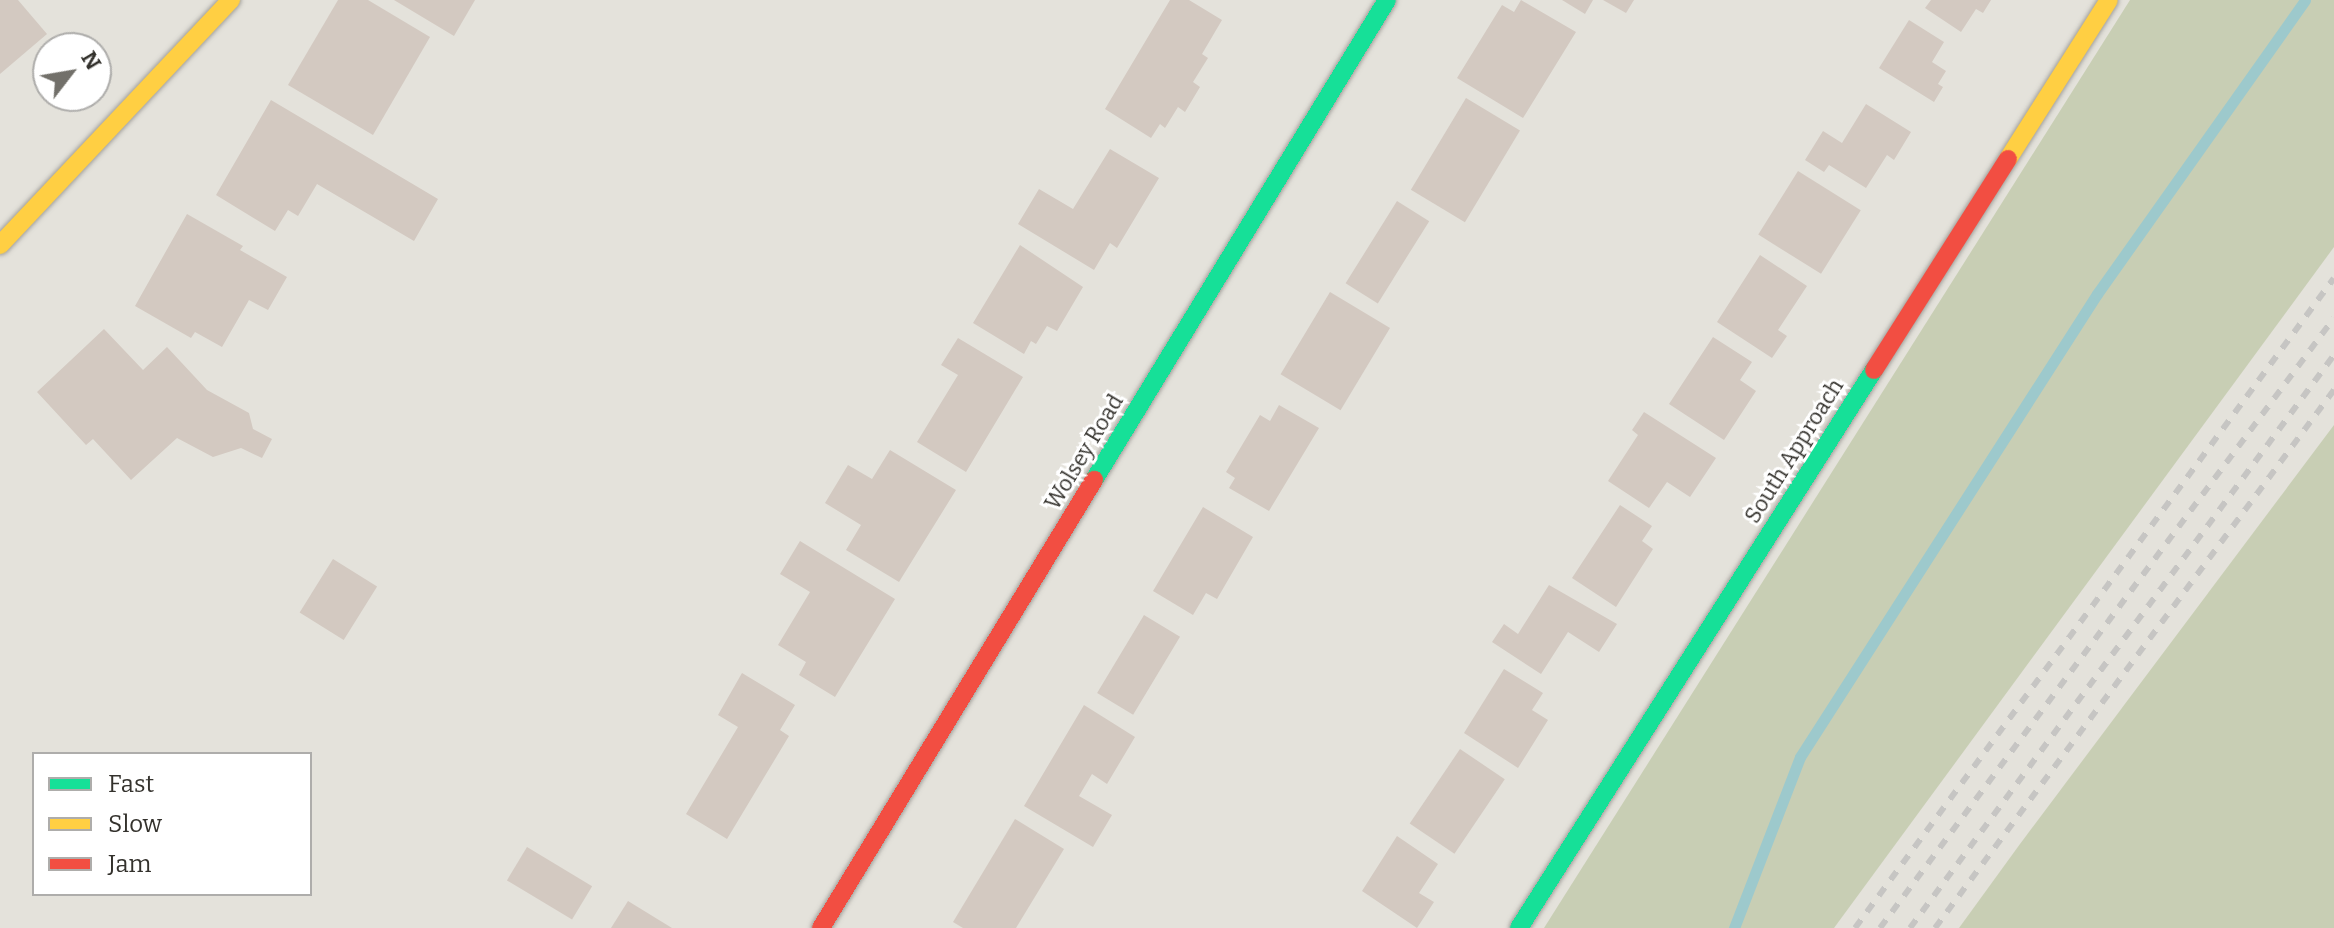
<!DOCTYPE html>
<html>
<head>
<meta charset="utf-8">
<style>
  body { margin:0 }
  #map { position:relative; width:2334px; height:928px; overflow:hidden; background:#e4e2db; font-family:Bitter,serif }
  div>[style] { position:absolute }
  [style*='--x'] { left:calc(var(--x)*1px); top:calc(var(--y)*1px); width:calc(var(--w)*1px); rotate:calc(var(--a)*1deg) }
  .green>* { inset:0; background:#c8ceb4 }
  .stream>* { height:11px; margin:-5.5px; padding:0 5.5px; transform-origin:5.5px; border-radius:5.5px; background:#9dc9cc }
  .building>* { inset:0; background:#d3c9c1; transform-origin:0 0 }
  .roads { filter:drop-shadow(0 0 2px #a3a19c) drop-shadow(0 0 2px #a3a19c) }
  .fast>* { height:18px; margin:-9px; padding:0 9px; transform-origin:9px; border-radius:9px; background:#16e098 }
  .slow>* { height:18px; margin:-9px; padding:0 9px; transform-origin:9px; border-radius:9px; background:#ffcf43 }
  .jam>* { height:18px; margin:-9px; padding:0 9px; transform-origin:9px; border-radius:9px; background:#f24e42 }
  .rail>* { height:6px; margin-top:-3px; transform-origin:0; background:repeating-linear-gradient(90deg,#c6c5c3 0 10px,transparent 0 20px) }
  span { translate:-50% -50%; white-space:nowrap; text-align:center; line-height:1.15; -webkit-text-stroke:6px #fff; paint-order:stroke }
  .street-label { font-size:22px; color:#34322d }
  .legend { position:absolute; left:32px; top:752px; width:280px; height:144px; box-sizing:border-box; background:#fff; border:2px solid #aeadab; margin:0; padding:10px 14px; list-style:none; font-size:24px; color:#34322d }
  .legend li { display:flex; align-items:center; gap:16px; height:40px }
  .legend b { width:40px; border:2px solid #aeadab }
  .north { position:absolute; left:32px; top:32px; width:80px; height:80px; box-sizing:border-box; background:#fff; border:2px solid #aeadab; border-radius:50%; rotate:59deg; font-size:22px; font-weight:700; line-height:32px; text-align:center; color:#34322d }
  .north::after { content:''; display:block; margin:auto; width:28px; height:36px; background:#72706a; clip-path:polygon(50% 0,100% 100%,50% 72%,0 100%) }
</style>
</head>
<body>
<div id="map">
  <div class="green">
    <i style="clip-path:polygon(2130px 0,2334px 0,2334px 247px,1834px 928px,1544px 928px)"></i>
    <i style="clip-path:polygon(2334px 425px,2334px 928px,1959px 928px,2020px 844px)"></i>
  </div>
  <div class="stream">
    <i style="--x:1734;--y:928;--w:183;--a:-68.9"></i>
    <i style="--x:1800;--y:757;--w:550;--a:-57.32"></i>
    <i style="--x:2097;--y:294;--w:360;--a:-54.7"></i>
  </div>
  <div class="building">
    <i style="clip-path:polygon(0 0,18px 0,47px 34px,0 74px)"></i>
    <i style="clip-path:polygon(338px 0,368px 0,430px 37px,373px 135px,288px 85px)"></i>
    <i style="clip-path:polygon(394px 0,475px 0,454px 36px)"></i>
    <i style="clip-path:polygon(1170px 0,1189px 0,1222px 20px,1202px 54px,1208px 58px,1193px 82px,1200px 87px,1185px 112px,1178px 107px,1165px 128px,1160px 124px,1151px 138px,1105px 109px)"></i>
    <i style="clip-path:polygon(1521px 0,1576px 32px,1523px 118px,1457px 78px,1502px 5px,1514px 12px)"></i>
    <i style="clip-path:polygon(1562px 0,1593px 0,1585px 14px)"></i>
    <i style="clip-path:polygon(1603px 0,1634px 0,1626px 13px)"></i>
    <i style="clip-path:polygon(1931px 0,1991px 0,1983px 13px,1976px 9px,1961px 32px,1925px 8px)"></i>
    <i style="clip-path:polygon(1909px 20px,1944px 42px,1932px 62px,1946px 71px,1938px 84px,1943px 87px,1934px 102px,1879px 68px)"></i>
    <i style="left:1466px;top:98px;width:63px;height:107px;rotate:31deg"></i>
    <i style="clip-path:polygon(271px 100px,438px 199px,414px 241px,317px 184px,298px 216px,288px 210px,275px 231px,216px 195px)"></i>
    <i style="clip-path:polygon(1866px 104px,1911px 132px,1894px 160px,1887px 155px,1866px 188px,1829px 165px,1824px 172px,1805px 160px,1823px 131px,1842px 143px)"></i>
    <i style="clip-path:polygon(1110px 149px,1159px 178px,1117px 248px,1110px 243px,1094px 270px,1018px 224px,1039px 189px,1073px 209px)"></i>
    <i style="left:1798px;top:171px;width:74px;height:75px;rotate:32deg"></i>
    <i style="left:1397px;top:201px;width:38px;height:97px;rotate:32deg"></i>
    <i style="clip-path:polygon(187px 214px,243px 246px,240px 250px,287px 277px,268px 310px,249px 300px,222px 347px,195px 332px,191px 338px,135px 306px)"></i>
    <i style="clip-path:polygon(1020px 245px,1083px 287px,1057px 331px,1047px 326px,1036px 344px,1031px 341px,1024px 354px,973px 323px)"></i>
    <i style="clip-path:polygon(1760px 255px,1807px 286px,1778px 330px,1787px 336px,1772px 358px,1717px 322px)"></i>
    <i style="left:1330px;top:292px;width:70px;height:96px;rotate:31deg"></i>
    <i style="clip-path:polygon(104px 329px,143px 370px,167px 347px,207px 390px,249px 413px,253px 429px,272px 439px,262px 458px,241px 448px,213px 457px,177px 438px,131px 480px,93px 439px,86px 445px,37px 392px)"></i>
    <i style="clip-path:polygon(1713px 337px,1752px 362px,1740px 380px,1756px 391px,1724px 440px,1669px 404px)"></i>
    <i style="clip-path:polygon(958px 338px,1023px 377px,966px 472px,917px 442px,958px 375px,941px 365px)"></i>
    <i style="clip-path:polygon(1279px 405px,1319px 428px,1269px 511px,1229px 488px,1235px 478px,1226px 472px,1260px 415px,1270px 421px)"></i>
    <i style="clip-path:polygon(1644px 412px,1716px 458px,1690px 497px,1667px 482px,1649px 508px,1608px 481px,1638px 435px,1632px 430px)"></i>
    <i style="clip-path:polygon(890px 450px,956px 490px,899px 582px,846px 550px,861px 525px,825px 503px,848px 465px,872px 479px)"></i>
    <i style="clip-path:polygon(1620px 505px,1652px 526px,1642px 541px,1653px 549px,1616px 607px,1572px 578px)"></i>
    <i style="clip-path:polygon(1203px 507px,1253px 537px,1217px 599px,1206px 593px,1193px 615px,1153px 591px)"></i>
    <i style="clip-path:polygon(800px 541px,895px 599px,835px 697px,799px 675px,806px 662px,778px 645px,810px 592px,780px 574px)"></i>
    <i style="left:333px;top:559px;width:52px;height:63px;rotate:32deg"></i>
    <i style="clip-path:polygon(1549px 585px,1617px 624px,1599px 652px,1568px 632px,1541px 674px,1492px 642px,1504px 624px,1518px 634px)"></i>
    <i style="left:1144px;top:615px;width:42px;height:91px;rotate:31deg"></i>
    <i style="clip-path:polygon(1504px 669px,1543px 693px,1532px 710px,1548px 720px,1518px 768px,1464px 733px)"></i>
    <i style="clip-path:polygon(742px 673px,795px 705px,780px 730px,789px 736px,727px 839px,686px 814px,738px 727px,718px 715px)"></i>
    <i style="clip-path:polygon(1084px 705px,1135px 737px,1107px 784px,1092px 774px,1079px 796px,1112px 815px,1093px 847px,1024px 806px)"></i>
    <i style="left:1460px;top:749px;width:54px;height:90px;rotate:34deg"></i>
    <i style="clip-path:polygon(1015px 819px,1064px 849px,1016px 928px,963px 928px,953px 922px)"></i>
    <i style="clip-path:polygon(1397px 836px,1438px 864px,1419px 893px,1434px 902px,1417px 928px,1362px 891px)"></i>
    <i style="left:527px;top:847px;width:76px;height:39px;rotate:31deg"></i>
    <i style="clip-path:polygon(628px 901px,672px 928px,611px 928px)"></i>
  </div>
  <div class="roads">
    <div class="fast">
      <i style="--x:1094;--y:480;--w:562;--a:-58.6"></i>
      <i style="--x:1519;--y:928;--w:661;--a:-57.54"></i>
    </div>
    <div class="slow">
      <i style="--x:2008;--y:159;--w:188;--a:-57.6"></i>
      <i style="--x:0;--y:245;--w:337;--a:-46.7"></i>
    </div>
    <div class="jam">
      <i style="--x:1874;--y:370;--w:250;--a:-57.6"></i>
      <i style="--x:821;--y:928;--w:525;--a:-58.64"></i>
    </div>
  </div>
  <div class="rail">
    <i style="--x:1855;--y:928;--w:807;--a:-53.61"></i>
    <i style="--x:1880;--y:928;--w:760;--a:-53.34"></i>
    <i style="--x:1910;--y:928;--w:713;--a:-53.5"></i>
    <i style="--x:1935;--y:928;--w:670;--a:-53.44"></i>
  </div>
  <div class="street-label">
    <span style="left:1794px;top:451px;rotate:-58deg">South Approach</span>
    <span style="left:1084px;top:452px;rotate:-59deg">Wolsey Road</span>
  </div>
  <ul class="legend">
  <li><b style="height:10px;background:#16e098"></b>Fast</li>
  <li><b style="height:10px;background:#ffcf43"></b>Slow</li>
  <li><b style="height:10px;background:#f24e42"></b>Jam</li>
  </ul>
  <div class="north">N</div>
</div>
</body>
</html>
